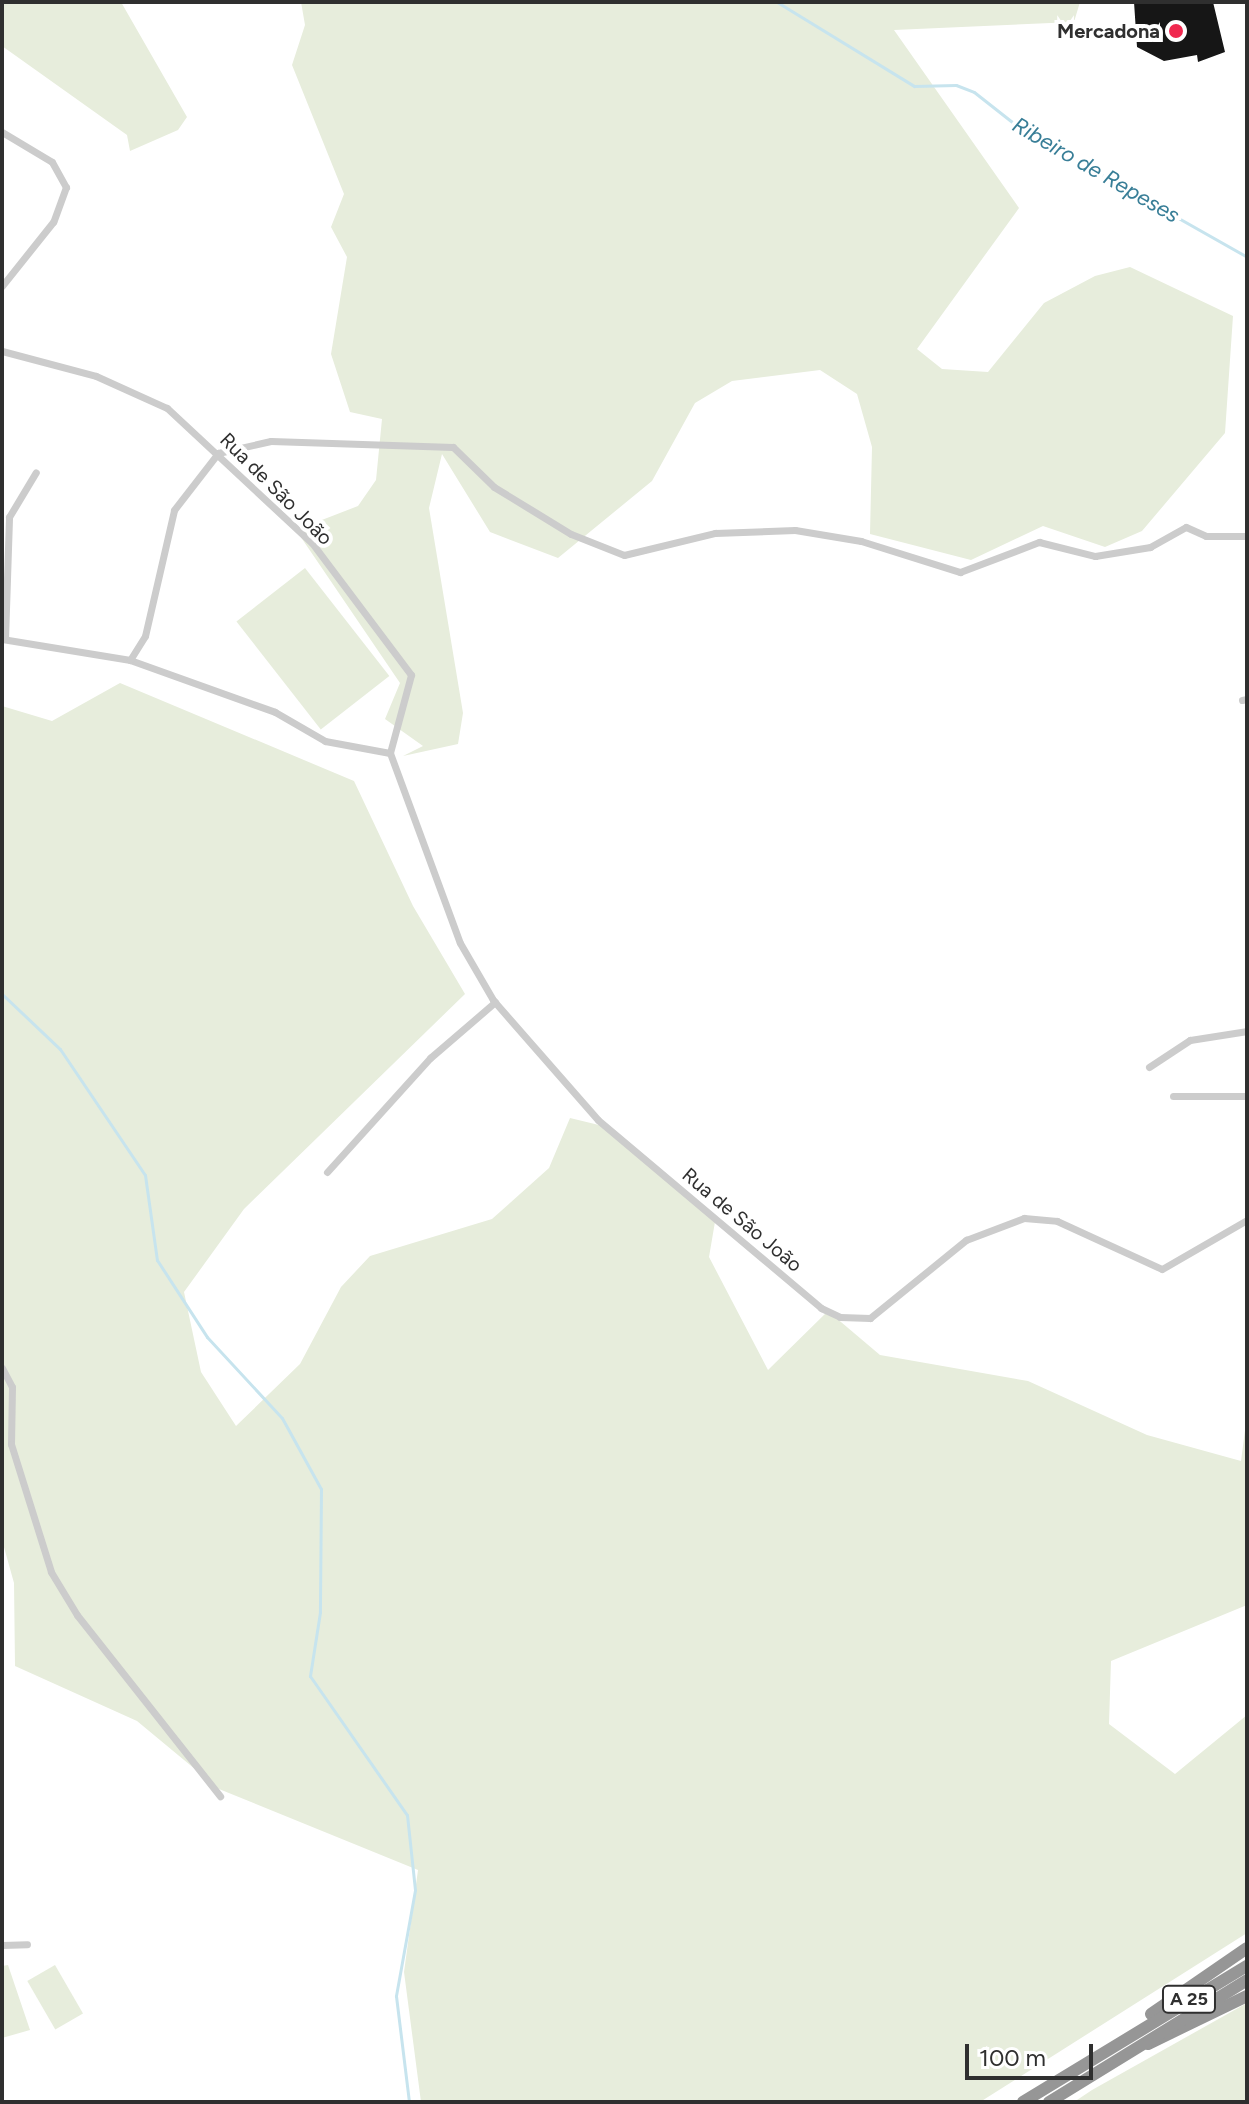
<!DOCTYPE html>
<html>
<head>
<meta charset="utf-8">
<style>
  body { margin:0 }
  #map { position:relative; width:1249px; height:2104px; overflow:hidden; background:#fff; font-family:Figtree,sans-serif }
  div>[style] { position:absolute }
  [style*='--x'] { left:calc(var(--x)*1px); top:calc(var(--y)*1px); width:calc(var(--w)*1px); rotate:calc(var(--a)*1deg) }
  .green>* { inset:0; background:#e7eddc; transform-origin:0 0 }
  .stream>* { height:3px; margin:-1.5px; padding:0 1.5px; transform-origin:1.5px; border-radius:1.5px; background:#c7e4ee }
  .building>* { inset:0; background:#161616 }
  .minor>* { height:7px; margin:-3.5px; padding:0 3.5px; transform-origin:3.5px; border-radius:3.5px; background:#ccc }
  .motorway>* { height:12px; margin:-6px; padding:0 6px; transform-origin:6px; border-radius:6px; background:#969696 }
  .dots>* { width:22px; height:22px; translate:-50% -50%; box-sizing:border-box; border:4px solid #fff; border-radius:50% }
  span { translate:-50% -50%; white-space:nowrap; text-align:center; line-height:1.15; -webkit-text-stroke:8px #fff; paint-order:stroke }
  .shield-label span { padding:2px 6px; background:#fff; border:2px solid; border-radius:6px; -webkit-text-stroke-width:0 }
  .shield-label { font-size:18px; color:#2f2f2f; font-weight:700 }
  .poi-label { font-size:20px; color:#2f2f2f; font-weight:700 }
  .right { translate:-100% -50%; text-align:right }
  .street-label { font-size:20px; color:#2f2f2f }
  .water-label { font-size:22px; color:#387e97; font-style:italic }
  .frame { position:absolute; inset:0; border:4px solid #2f2f2f; pointer-events:none }
  .scale { position:absolute; left:965px; top:2044px; width:128px; height:36px; box-sizing:border-box; border:4px solid #2f2f2f; border-top:0; padding-left:10px; font-size:24px; line-height:28px; white-space:nowrap; color:#2f2f2f; -webkit-text-stroke:6px #fff; paint-order:stroke }
</style>
</head>
<body>
<div id="map">
  <div class="green">
    <i style="clip-path:polygon(2px 2px,121px 2px,187px 117px,178px 130px,130px 151px,127px 135px,2px 46px)"></i>
    <i style="clip-path:polygon(301px 2px,1080px 2px,1074px 22px,894px 30px,1019px 208px,917px 349px,942px 369px,988px 372px,1044px 303px,1095px 276px,1130px 267px,1233px 316px,1225px 433px,1142px 531px,1105px 547px,1043px 526px,971px 560px,870px 534px,872px 447px,857px 394px,820px 370px,732px 381px,695px 403px,652px 481px,558px 558px,490px 532px,442px 454px,429px 508px,463px 713px,458px 744px,403px 756px,423px 746px,385px 719px,400px 683px,296px 530px,358px 506px,376px 480px,382px 419px,350px 412px,331px 354px,347px 257px,331px 227px,344px 194px,292px 65px,305px 25px)"></i>
    <i style="left:305px;top:568px;width:137px;height:87px;rotate:52deg"></i>
    <i style="clip-path:polygon(120px 683px,354px 781px,413px 906px,465px 994px,244px 1209px,184px 1292px,201px 1372px,236px 1426px,300px 1364px,341px 1287px,370px 1256px,492px 1219px,549px 1168px,570px 1118px,603px 1126px,716px 1216px,709px 1257px,768px 1370px,828px 1311px,880px 1355px,1028px 1381px,1147px 1435px,1241px 1461px,1247px 1415px,1247px 1605px,1111px 1661px,1109px 1724px,1175px 1774px,1247px 1715px,1247px 1933px,980px 2102px,421px 2102px,404px 1972px,418px 1870px,219px 1789px,137px 1721px,15px 1666px,14px 1583px,2px 1540px,2px 706px,52px 721px)"></i>
    <i style="clip-path:polygon(8px 1965px,30px 2030px,2px 2038px,2px 1966px)"></i>
    <i style="left:55px;top:1965px;width:56px;height:32px;rotate:60deg"></i>
    <i style="clip-path:polygon(1247px 2003px,1247px 2102px,1074px 2102px,1092px 2090px)"></i>
  </div>
  <div class="stream">
    <i style="--x:777;--y:2;--w:161;--a:31.5"></i>
    <i style="--x:914;--y:86;--w:42;--a:-1.4"></i>
    <i style="--x:956;--y:85;--w:19;--a:21"></i>
    <i style="--x:974;--y:92;--w:60;--a:38.2"></i>
    <i style="--x:1021;--y:129;--w:260;--a:29.5"></i>
    <i style="--x:2;--y:994;--w:80;--a:43.5"></i>
    <i style="--x:60;--y:1049;--w:152;--a:56"></i>
    <i style="--x:145;--y:1175;--w:86;--a:82"></i>
    <i style="--x:157;--y:1260;--w:92;--a:57"></i>
    <i style="--x:207;--y:1337;--w:110;--a:47.2"></i>
    <i style="--x:282;--y:1418;--w:81;--a:61.2"></i>
    <i style="--x:321;--y:1489;--w:123;--a:90.5"></i>
    <i style="--x:320;--y:1612;--w:65;--a:98.9"></i>
    <i style="--x:310;--y:1676;--w:169;--a:55.1"></i>
    <i style="--x:407;--y:1815;--w:75;--a:83.9"></i>
    <i style="--x:415;--y:1890;--w:108;--a:100.2"></i>
    <i style="--x:396;--y:1996;--w:107;--a:83"></i>
  </div>
  <div class="building">
    <i style="clip-path:polygon(1134px 2px,1213px 2px,1225px 52px,1198px 62px,1197px 55px,1164px 61px,1137px 47px)"></i>
  </div>
  <div class="minor">
    <i style="--x:2;--y:132;--w:58;--a:31"></i>
    <i style="--x:52;--y:162;--w:29;--a:61"></i>
    <i style="--x:66;--y:187;--w:37;--a:110"></i>
    <i style="--x:53;--y:222;--w:82;--a:128.6"></i>
    <i style="--x:2;--y:351;--w:97;--a:14.9"></i>
    <i style="--x:96;--y:376;--w:78;--a:24.3"></i>
    <i style="--x:167;--y:408;--w:198;--a:43"></i>
    <i style="--x:312;--y:543;--w:165;--a:53.1"></i>
    <i style="--x:411;--y:675;--w:81;--a:105.1"></i>
    <i style="--x:390;--y:753;--w:202;--a:69.8"></i>
    <i style="--x:460;--y:943;--w:66;--a:59.9"></i>
    <i style="--x:493;--y:1000;--w:159;--a:48.8"></i>
    <i style="--x:598;--y:1120;--w:292;--a:40.1"></i>
    <i style="--x:821;--y:1308;--w:21;--a:25"></i>
    <i style="--x:840;--y:1317;--w:30;--a:2"></i>
    <i style="--x:870;--y:1318;--w:124;--a:-39.1"></i>
    <i style="--x:966;--y:1240;--w:62;--a:-20.8"></i>
    <i style="--x:1024;--y:1218;--w:33;--a:5"></i>
    <i style="--x:1057;--y:1221;--w:115;--a:24.6"></i>
    <i style="--x:1162;--y:1269;--w:98;--a:-30"></i>
    <i style="--x:218;--y:453;--w:54;--a:-12.8"></i>
    <i style="--x:271;--y:441;--w:182;--a:1.9"></i>
    <i style="--x:453;--y:447;--w:57;--a:44.3"></i>
    <i style="--x:494;--y:487;--w:90;--a:31.4"></i>
    <i style="--x:571;--y:534;--w:57;--a:21.6"></i>
    <i style="--x:624;--y:555;--w:94;--a:-13.6"></i>
    <i style="--x:715;--y:533;--w:80;--a:-2.1"></i>
    <i style="--x:795;--y:530;--w:67;--a:9.5"></i>
    <i style="--x:861;--y:541;--w:104;--a:17.4"></i>
    <i style="--x:960;--y:572;--w:85;--a:-20.8"></i>
    <i style="--x:1039;--y:542;--w:58;--a:14"></i>
    <i style="--x:1095;--y:556;--w:56;--a:-9.3"></i>
    <i style="--x:1150;--y:547;--w:41;--a:-29.1"></i>
    <i style="--x:1186;--y:527;--w:22;--a:24"></i>
    <i style="--x:1206;--y:536;--w:41;--a:0"></i>
    <i style="--x:2;--y:639;--w:130;--a:9.3"></i>
    <i style="--x:130;--y:660;--w:154;--a:19.7"></i>
    <i style="--x:275;--y:712;--w:58;--a:30.1"></i>
    <i style="--x:325;--y:741;--w:66;--a:10.5"></i>
    <i style="--x:5;--y:639;--w:122;--a:-88.1"></i>
    <i style="--x:9;--y:517;--w:52;--a:-59"></i>
    <i style="--x:130;--y:660;--w:28;--a:-58"></i>
    <i style="--x:145;--y:636;--w:129;--a:-77"></i>
    <i style="--x:174;--y:510;--w:72;--a:-52.3"></i>
    <i style="--x:1242;--y:700;--w:5;--a:-11"></i>
    <i style="--x:1149;--y:1067;--w:49;--a:-33.4"></i>
    <i style="--x:1190;--y:1040;--w:58;--a:-9"></i>
    <i style="--x:1173;--y:1096;--w:74;--a:0"></i>
    <i style="--x:327;--y:1172;--w:154;--a:-47.9"></i>
    <i style="--x:430;--y:1058;--w:86;--a:-40.7"></i>
    <i style="--x:2;--y:1368;--w:21;--a:62"></i>
    <i style="--x:12;--y:1387;--w:57;--a:91"></i>
    <i style="--x:11;--y:1444;--w:134;--a:72.6"></i>
    <i style="--x:51;--y:1572;--w:50;--a:58.8"></i>
    <i style="--x:77;--y:1615;--w:231;--a:51.7"></i>
    <i style="--x:2;--y:1945;--w:25;--a:-2"></i>
  </div>
  <div class="motorway">
    <i style="--x:1151;--y:2014;--w:116;--a:-34.5"></i>
    <i style="--x:1148;--y:2044;--w:110;--a:-25.9"></i>
    <i style="--x:1023;--y:2102;--w:262;--a:-31.3"></i>
    <i style="--x:1049;--y:2102;--w:233;--a:-31.6"></i>
  </div>
  <div class="dots">
    <i style="left:1176px;top:31px;background:#f0284f"></i>
  </div>
  <div class="shield-label">
    <span style="left:1189px;top:1999px">A 25</span>
  </div>
  <div class="poi-label">
    <span class="right" style="left:1160px;top:31px">Mercadona</span>
  </div>
  <div class="street-label">
    <span style="left:276px;top:489px;rotate:45deg">Rua de São João</span>
    <span style="left:742px;top:1220px;rotate:40deg">Rua de São João</span>
  </div>
  <div class="water-label">
    <span style="left:1096px;top:170px;rotate:30deg">Ribeiro de Repeses</span>
  </div>
  <div class="frame"></div>
  <div class="scale">100 m</div>
</div>
</body>
</html>
